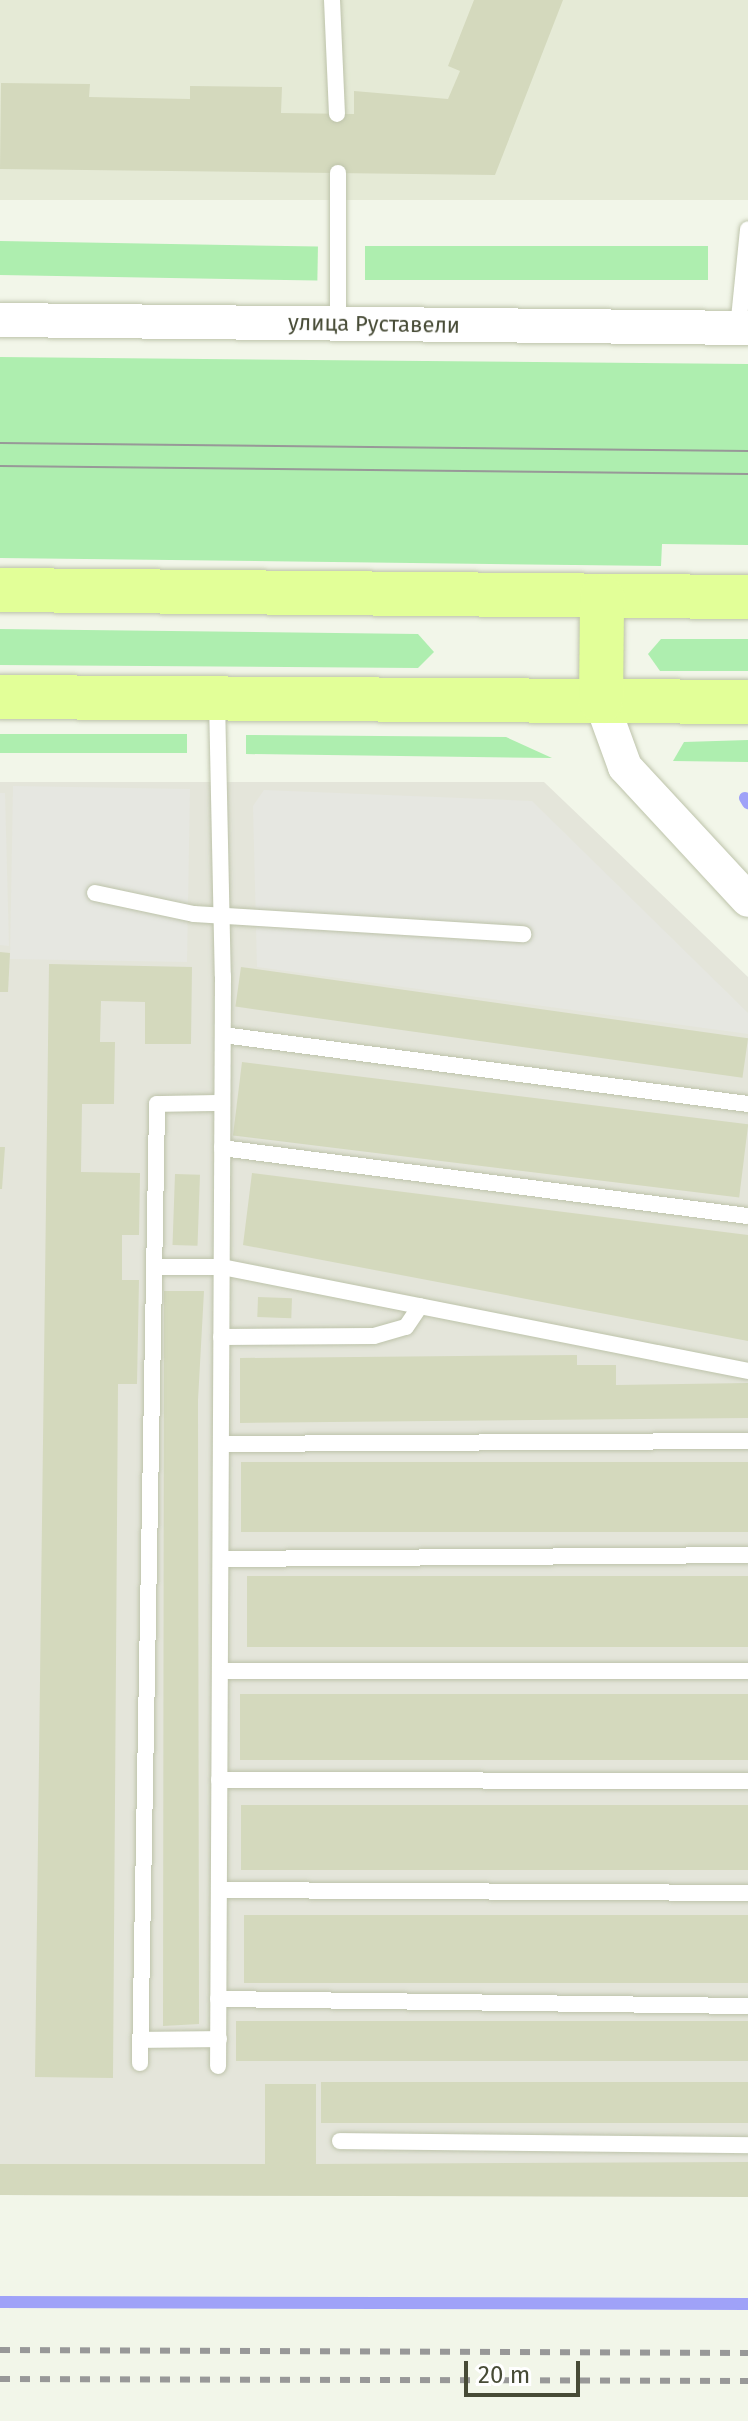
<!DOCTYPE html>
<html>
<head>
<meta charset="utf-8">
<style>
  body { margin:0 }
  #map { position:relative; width:748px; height:2421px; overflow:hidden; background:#f2f6e9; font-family:"Fira Sans",sans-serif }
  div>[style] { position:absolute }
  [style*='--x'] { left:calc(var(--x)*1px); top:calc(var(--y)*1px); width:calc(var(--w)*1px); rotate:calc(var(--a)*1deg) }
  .residential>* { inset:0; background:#e5ead6; transform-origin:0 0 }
  .industrial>* { inset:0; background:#e4e5da }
  .green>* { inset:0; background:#aeeeaf; transform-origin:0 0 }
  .parking>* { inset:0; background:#e6e7e1; transform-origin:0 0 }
  .stream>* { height:12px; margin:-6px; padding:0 6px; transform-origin:6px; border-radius:6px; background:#9fa2f8 }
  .building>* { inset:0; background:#d4d9bd; transform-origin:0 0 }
  .roads { filter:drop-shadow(0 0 2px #bdc3aa) drop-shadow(0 0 2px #bdc3aa) }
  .lane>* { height:16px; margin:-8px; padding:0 8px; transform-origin:8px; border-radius:8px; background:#fff }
  .street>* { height:34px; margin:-17px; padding:0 17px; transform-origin:17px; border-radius:17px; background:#fff }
  .primary>* { height:44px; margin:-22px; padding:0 22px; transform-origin:22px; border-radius:22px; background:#e2ff98 }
  .tram>* { height:2px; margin:-1px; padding:0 1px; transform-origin:1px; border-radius:1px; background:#989898 }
  .rail>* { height:6px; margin-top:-3px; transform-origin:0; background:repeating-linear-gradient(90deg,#989898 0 10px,transparent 0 20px) }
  span { translate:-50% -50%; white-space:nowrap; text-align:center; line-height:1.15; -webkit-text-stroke:7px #fff; paint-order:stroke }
  .street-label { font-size:22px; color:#474b36 }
  .scale { position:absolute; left:464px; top:2361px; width:116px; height:36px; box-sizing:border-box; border:4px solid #474b36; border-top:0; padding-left:10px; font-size:24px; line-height:28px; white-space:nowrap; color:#474b36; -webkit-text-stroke:6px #fff; paint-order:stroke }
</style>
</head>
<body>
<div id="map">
  <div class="residential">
    <i style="left:0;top:0;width:748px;height:200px"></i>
  </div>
  <div class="industrial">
    <i style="clip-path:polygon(0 782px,544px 782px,748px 977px,748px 2197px,0 2195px)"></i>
  </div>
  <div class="green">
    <i style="left:0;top:241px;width:318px;height:34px;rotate:1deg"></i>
    <i style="left:365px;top:246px;width:343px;height:34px"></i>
    <i style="clip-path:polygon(0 357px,748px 364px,748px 545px,662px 544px,661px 566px,0 558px)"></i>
    <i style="clip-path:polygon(0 629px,418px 634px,434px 652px,418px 668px,0 665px)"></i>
    <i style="clip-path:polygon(661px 639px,748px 639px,748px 671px,660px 671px,648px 654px)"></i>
    <i style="left:0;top:734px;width:187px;height:19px"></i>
    <i style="clip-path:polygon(246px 735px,506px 737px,552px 758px,246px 754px)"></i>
    <i style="clip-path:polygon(748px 740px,748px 762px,673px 761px,684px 742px)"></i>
  </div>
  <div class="parking">
    <i style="left:190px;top:789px;width:173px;height:177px;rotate:91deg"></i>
    <i style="clip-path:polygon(264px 790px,532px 801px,748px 1013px,748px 1034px,257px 967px,253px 806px)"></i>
    <i style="clip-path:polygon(0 793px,5px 793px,9px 946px,0 945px)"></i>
  </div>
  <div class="stream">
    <i style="--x:745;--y:798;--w:6;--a:59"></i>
    <i style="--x:0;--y:2302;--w:748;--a:0.15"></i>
  </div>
  <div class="building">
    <i style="clip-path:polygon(474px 0,563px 0,495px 175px,0 169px,1px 83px,90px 84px,89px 97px,190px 99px,190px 86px,282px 87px,281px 113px,354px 114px,354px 91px,448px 99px,460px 71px,448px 66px)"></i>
    <i style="clip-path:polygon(0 952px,10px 953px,8px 992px,0 992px)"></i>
    <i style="clip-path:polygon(49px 964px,192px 967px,191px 1044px,145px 1044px,145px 1002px,101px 1001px,100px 1042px,115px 1042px,114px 1104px,82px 1104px,81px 1172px,140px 1173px,139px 1235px,122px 1235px,122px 1280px,139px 1280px,137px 1384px,118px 1384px,113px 2078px,35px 2077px)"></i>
    <i style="left:241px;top:967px;width:512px;height:40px;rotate:8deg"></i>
    <i style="left:242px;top:1062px;width:510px;height:74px;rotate:7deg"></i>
    <i style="clip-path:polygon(0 1147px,5px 1147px,2px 1189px,0 1189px)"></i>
    <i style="clip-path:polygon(252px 1173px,748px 1235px,748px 1341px,243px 1245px)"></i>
    <i style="left:175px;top:1174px;width:25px;height:71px;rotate:2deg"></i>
    <i style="clip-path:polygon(164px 1291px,204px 1291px,198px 1400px,199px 2024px,163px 2026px)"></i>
    <i style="left:258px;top:1297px;width:34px;height:20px;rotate:2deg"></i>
    <i style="clip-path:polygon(577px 1355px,577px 1365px,616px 1365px,616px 1385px,748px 1383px,748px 1418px,240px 1423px,240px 1358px)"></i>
    <i style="left:748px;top:1462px;width:70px;height:507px;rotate:90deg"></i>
    <i style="left:748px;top:1576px;width:71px;height:501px;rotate:90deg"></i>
    <i style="left:240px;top:1694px;width:508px;height:66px"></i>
    <i style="left:241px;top:1805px;width:507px;height:65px"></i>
    <i style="left:244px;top:1915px;width:504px;height:68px"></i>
    <i style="left:236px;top:2021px;width:512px;height:40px"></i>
    <i style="left:321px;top:2082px;width:427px;height:41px"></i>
    <i style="clip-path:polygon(265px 2084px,316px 2084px,316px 2164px,748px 2162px,748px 2197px,0 2195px,0 2164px,265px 2164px)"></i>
  </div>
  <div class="roads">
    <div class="lane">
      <i style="--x:332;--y:0;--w:114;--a:87.5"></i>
      <i style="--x:338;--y:173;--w:151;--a:90"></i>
      <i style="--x:738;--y:328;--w:99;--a:-84.2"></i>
      <i style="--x:217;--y:700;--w:276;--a:88.8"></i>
      <i style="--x:223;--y:976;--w:1090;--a:90.26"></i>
      <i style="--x:95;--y:893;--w:101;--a:12"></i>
      <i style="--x:194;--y:914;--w:330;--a:3.5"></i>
      <i style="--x:223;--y:1035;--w:530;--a:7.49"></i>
      <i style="--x:222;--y:1148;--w:530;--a:7.37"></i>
      <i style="--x:155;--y:1267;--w:67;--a:0"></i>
      <i style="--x:222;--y:1267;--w:536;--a:11.18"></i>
      <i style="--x:221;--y:1337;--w:153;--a:-0.4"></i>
      <i style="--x:374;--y:1336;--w:33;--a:-16"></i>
      <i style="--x:406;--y:1327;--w:25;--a:-56"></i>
      <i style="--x:221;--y:1444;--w:527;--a:-0.33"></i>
      <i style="--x:221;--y:1559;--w:527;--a:-0.43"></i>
      <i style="--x:220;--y:1671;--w:528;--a:0"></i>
      <i style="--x:219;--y:1780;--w:529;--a:0.11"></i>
      <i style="--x:219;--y:1890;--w:529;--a:0.32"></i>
      <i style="--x:218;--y:1999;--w:530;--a:0.76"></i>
      <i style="--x:140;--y:2040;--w:79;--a:-0.7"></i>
      <i style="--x:140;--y:2063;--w:959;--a:-88.98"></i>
      <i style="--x:157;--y:1104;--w:65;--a:-0.9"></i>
      <i style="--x:340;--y:2141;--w:408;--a:0.6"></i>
    </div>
    <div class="street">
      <i style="--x:0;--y:320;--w:748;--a:0.61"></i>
      <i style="--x:601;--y:701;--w:70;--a:70"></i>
      <i style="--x:625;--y:767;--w:181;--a:47.2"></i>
    </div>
    <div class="primary">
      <i style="--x:0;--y:590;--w:748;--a:0.54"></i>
      <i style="--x:0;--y:697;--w:748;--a:0.38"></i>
      <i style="--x:601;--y:701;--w:104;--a:-89.4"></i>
    </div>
  </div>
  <div class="tram">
    <i style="--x:0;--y:443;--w:748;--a:0.61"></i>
    <i style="--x:0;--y:466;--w:748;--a:0.61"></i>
  </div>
  <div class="rail">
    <i style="--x:0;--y:2350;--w:748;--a:0.23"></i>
    <i style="--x:0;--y:2379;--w:748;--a:0.15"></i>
  </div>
  <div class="street-label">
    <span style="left:374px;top:324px;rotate:1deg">улица Руставели</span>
  </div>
  <div class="scale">20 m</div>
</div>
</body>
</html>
